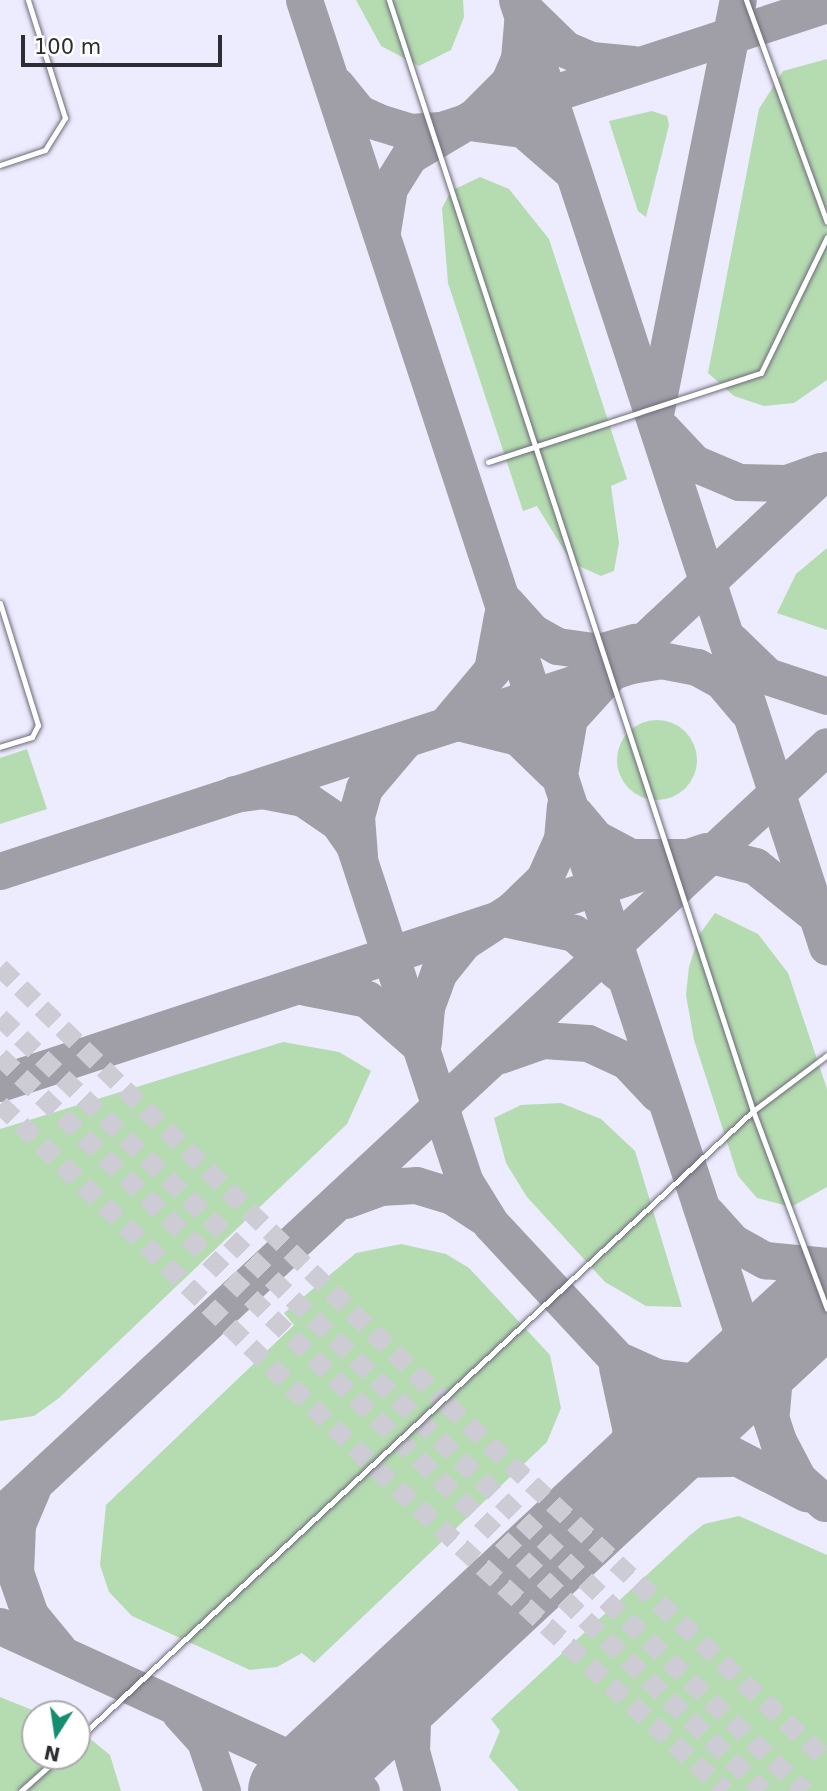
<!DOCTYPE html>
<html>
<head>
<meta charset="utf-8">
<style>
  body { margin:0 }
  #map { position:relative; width:827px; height:1791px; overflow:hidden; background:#f5f4fe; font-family:"DejaVu Sans",sans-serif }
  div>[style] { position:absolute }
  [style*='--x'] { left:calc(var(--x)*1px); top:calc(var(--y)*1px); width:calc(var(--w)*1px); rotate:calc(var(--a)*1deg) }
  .built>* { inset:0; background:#edebfe }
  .green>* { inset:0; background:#b5dbb1 }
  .round { border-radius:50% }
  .taxiway>* { height:37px; margin:-18.5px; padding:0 18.5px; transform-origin:18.5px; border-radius:18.5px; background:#a09fa7 }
  .runway>* { height:91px; margin:-45.5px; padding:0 45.5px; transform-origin:45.5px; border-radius:45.5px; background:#a09fa7 }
  .highway-tunnel>* { height:19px; margin-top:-9.5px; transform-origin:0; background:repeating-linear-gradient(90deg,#cdccd5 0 19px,transparent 0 29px) }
  .roads { filter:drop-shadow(0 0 2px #6c6a78) drop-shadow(0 0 2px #6c6a78) }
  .lane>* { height:5px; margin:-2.5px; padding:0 2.5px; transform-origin:2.5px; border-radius:2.5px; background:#fff }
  span { translate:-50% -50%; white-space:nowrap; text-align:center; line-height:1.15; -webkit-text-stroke:7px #fff; paint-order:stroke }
  .north { position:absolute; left:21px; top:1700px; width:70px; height:70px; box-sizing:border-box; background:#fff; border:2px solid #ababad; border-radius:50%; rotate:192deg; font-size:19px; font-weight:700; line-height:28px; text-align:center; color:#2e2d33 }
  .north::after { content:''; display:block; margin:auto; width:24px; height:32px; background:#148d70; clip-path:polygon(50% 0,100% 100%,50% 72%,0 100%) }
  .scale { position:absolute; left:21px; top:35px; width:201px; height:32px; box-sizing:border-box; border:4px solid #2e2d33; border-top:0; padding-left:9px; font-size:21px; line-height:24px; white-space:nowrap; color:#2e2d33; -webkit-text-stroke:5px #fff; paint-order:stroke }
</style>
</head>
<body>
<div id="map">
  <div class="built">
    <i style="clip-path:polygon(evenodd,0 0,827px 0,827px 1791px,0 1791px,0 0,35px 1714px,77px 1714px,77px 1756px,35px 1756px,35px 1714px)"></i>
  </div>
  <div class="green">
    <i style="clip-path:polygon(356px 0,463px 0,464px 17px,451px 50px,419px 66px,381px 46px)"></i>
    <i style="clip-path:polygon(827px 59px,827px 380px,794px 403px,764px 406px,734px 396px,708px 373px,759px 109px,783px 71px)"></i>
    <i style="clip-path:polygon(652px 111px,667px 116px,669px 125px,646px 217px,638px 211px,609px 121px)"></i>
    <i style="clip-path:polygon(480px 177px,509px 189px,549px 239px,627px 479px,611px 486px,619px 543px,614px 571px,601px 576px,572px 563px,537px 506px,523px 511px,448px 283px,442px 208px,451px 191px)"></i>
    <i style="clip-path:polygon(827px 548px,827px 630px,777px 613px,796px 574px)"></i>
    <i class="round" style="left:617px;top:720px;width:80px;height:80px"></i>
    <i style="clip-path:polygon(27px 749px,47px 809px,0 824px,0 758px)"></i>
    <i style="clip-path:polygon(715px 913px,758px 934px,788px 973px,827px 1089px,827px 1187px,791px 1207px,757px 1198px,738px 1176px,694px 1040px,686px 995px,689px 967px,699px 935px)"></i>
    <i style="clip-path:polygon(283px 1042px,339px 1052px,371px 1071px,347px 1124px,59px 1398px,34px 1416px,0 1421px,0 1129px)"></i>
    <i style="clip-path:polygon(561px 1103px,601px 1119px,635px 1151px,682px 1307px,646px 1306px,605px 1282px,527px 1197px,506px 1163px,494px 1118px,521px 1105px)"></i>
    <i style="clip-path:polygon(401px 1244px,446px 1254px,469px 1268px,550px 1355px,561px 1408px,547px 1442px,314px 1663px,302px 1653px,277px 1667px,250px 1670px,132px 1616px,109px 1592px,100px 1565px,106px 1505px,294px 1325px,284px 1313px,356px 1253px)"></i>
    <i style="clip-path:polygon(739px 1516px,827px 1555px,827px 1791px,519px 1791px,489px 1757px,500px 1731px,491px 1719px,689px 1536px,704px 1524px)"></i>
    <i style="clip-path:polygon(0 1697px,42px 1714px,35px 1714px,35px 1756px,77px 1756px,77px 1728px,110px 1755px,121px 1791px,0 1791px)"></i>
  </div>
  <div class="taxiway">
    <i style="--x:304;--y:0;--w:1517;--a:71.79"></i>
    <i style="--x:778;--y:1441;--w:43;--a:62.2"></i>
    <i style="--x:798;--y:1479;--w:36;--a:42"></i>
    <i style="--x:517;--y:0;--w:996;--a:71.87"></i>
    <i style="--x:525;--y:10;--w:56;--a:44.3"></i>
    <i style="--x:565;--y:49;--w:28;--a:23"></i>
    <i style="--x:591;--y:60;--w:42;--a:5.4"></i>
    <i style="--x:336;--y:85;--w:36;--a:51"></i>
    <i style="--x:359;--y:113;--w:21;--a:25"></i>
    <i style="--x:378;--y:122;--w:34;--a:17"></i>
    <i style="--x:410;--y:132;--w:31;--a:-4"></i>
    <i style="--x:441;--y:130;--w:406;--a:-18.1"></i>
    <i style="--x:476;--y:123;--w:47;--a:7.3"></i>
    <i style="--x:523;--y:129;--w:61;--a:41"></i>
    <i style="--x:382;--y:231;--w:44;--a:-80.8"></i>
    <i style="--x:389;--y:188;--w:39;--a:-58"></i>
    <i style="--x:410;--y:155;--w:74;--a:-30.7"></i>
    <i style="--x:474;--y:117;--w:49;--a:-45"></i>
    <i style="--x:509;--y:82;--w:26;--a:-67"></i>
    <i style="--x:519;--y:58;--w:36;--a:-85"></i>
    <i style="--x:656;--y:409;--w:417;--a:-78.7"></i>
    <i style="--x:662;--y:429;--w:47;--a:46.7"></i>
    <i style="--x:694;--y:463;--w:49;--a:22.9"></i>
    <i style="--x:739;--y:482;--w:48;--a:1.2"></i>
    <i style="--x:787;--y:483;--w:35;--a:-20"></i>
    <i style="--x:506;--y:603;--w:39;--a:48"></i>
    <i style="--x:532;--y:632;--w:29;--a:29"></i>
    <i style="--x:557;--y:646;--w:42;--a:8.1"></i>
    <i style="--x:599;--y:652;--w:37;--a:-16"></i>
    <i style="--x:731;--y:641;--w:50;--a:44.2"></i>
    <i style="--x:767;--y:676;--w:63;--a:18.4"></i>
    <i style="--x:613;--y:670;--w:293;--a:-43.1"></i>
    <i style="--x:450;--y:720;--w:65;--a:-50"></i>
    <i style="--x:492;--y:670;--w:55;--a:-79.5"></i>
    <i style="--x:458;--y:722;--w:62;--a:14"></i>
    <i style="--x:518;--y:737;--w:50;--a:44.2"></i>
    <i style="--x:560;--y:769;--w:52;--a:-80"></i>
    <i style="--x:569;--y:718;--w:59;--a:-47.7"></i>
    <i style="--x:234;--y:794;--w:28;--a:-8"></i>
    <i style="--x:262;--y:790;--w:42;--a:11"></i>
    <i style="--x:303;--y:798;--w:42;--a:34.4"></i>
    <i style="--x:338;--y:822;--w:28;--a:55"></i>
    <i style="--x:354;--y:845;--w:355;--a:71.8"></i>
    <i style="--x:465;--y:1182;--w:49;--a:58.2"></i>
    <i style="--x:491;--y:1224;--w:280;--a:47"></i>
    <i style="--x:682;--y:1429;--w:140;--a:27.3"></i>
    <i style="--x:575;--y:814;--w:31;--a:50"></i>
    <i style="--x:595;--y:838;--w:40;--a:28"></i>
    <i style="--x:630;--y:857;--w:89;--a:0"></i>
    <i style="--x:719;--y:857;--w:37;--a:14"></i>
    <i style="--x:755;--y:866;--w:72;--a:38.8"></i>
    <i style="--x:359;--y:856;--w:40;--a:-94.3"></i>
    <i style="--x:356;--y:816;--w:29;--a:-74"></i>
    <i style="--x:364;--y:788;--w:60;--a:-49.7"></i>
    <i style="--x:0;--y:871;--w:664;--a:-18.08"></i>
    <i style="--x:631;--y:665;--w:30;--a:-9"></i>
    <i style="--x:661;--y:660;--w:37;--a:11"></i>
    <i style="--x:697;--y:667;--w:29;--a:29"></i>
    <i style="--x:722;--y:681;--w:38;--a:50"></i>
    <i style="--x:512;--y:920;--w:63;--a:11.8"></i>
    <i style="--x:574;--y:933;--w:59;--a:41.6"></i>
    <i style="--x:306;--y:987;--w:62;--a:11.1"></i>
    <i style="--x:367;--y:999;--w:64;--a:41.2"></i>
    <i style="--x:423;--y:1042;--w:35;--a:-85"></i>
    <i style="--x:426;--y:1007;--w:37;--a:-70"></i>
    <i style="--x:439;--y:972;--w:38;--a:-51"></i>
    <i style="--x:463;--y:942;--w:59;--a:-33.1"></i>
    <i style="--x:512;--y:910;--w:45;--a:-44.1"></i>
    <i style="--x:544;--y:879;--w:44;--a:-65.8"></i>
    <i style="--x:562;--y:839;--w:33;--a:-85"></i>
    <i style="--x:500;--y:1055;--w:46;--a:-19.2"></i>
    <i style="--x:543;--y:1040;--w:45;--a:3.8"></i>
    <i style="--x:588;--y:1043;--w:43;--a:24.8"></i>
    <i style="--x:627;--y:1061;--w:45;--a:46.8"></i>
    <i style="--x:0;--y:1083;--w:743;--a:-18.19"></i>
    <i style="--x:345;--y:1200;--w:37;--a:-20"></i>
    <i style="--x:380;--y:1187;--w:36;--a:-3"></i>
    <i style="--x:416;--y:1185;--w:38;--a:17"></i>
    <i style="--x:452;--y:1196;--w:37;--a:33"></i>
    <i style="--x:707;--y:1214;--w:38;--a:48"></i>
    <i style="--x:732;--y:1242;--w:38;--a:29"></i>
    <i style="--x:765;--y:1260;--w:62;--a:5.5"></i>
    <i style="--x:623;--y:1362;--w:37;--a:24"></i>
    <i style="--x:657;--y:1377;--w:39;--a:7"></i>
    <i style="--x:696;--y:1382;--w:59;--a:-17.8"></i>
    <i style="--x:771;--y:1411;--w:37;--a:-85"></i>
    <i style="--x:774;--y:1374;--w:47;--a:-68.9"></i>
    <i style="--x:791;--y:1330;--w:39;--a:-24"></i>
    <i style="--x:628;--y:1479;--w:47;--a:-24.9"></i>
    <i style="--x:671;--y:1459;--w:59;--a:-1"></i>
    <i style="--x:32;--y:1489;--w:39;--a:113"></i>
    <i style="--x:17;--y:1525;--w:47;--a:92.4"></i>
    <i style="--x:15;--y:1572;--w:46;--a:70.8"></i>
    <i style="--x:30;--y:1615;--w:44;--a:50.5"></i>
    <i style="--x:605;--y:1501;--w:38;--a:-61"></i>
    <i style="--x:623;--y:1468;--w:38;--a:-78"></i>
    <i style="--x:631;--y:1431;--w:66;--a:-102.3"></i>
    <i style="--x:0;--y:1515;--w:1129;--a:-42.92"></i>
    <i style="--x:0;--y:1626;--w:397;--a:24.6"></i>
    <i style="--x:180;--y:1713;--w:38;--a:48"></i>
    <i style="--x:205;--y:1741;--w:53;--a:71.2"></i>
    <i style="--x:422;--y:1791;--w:41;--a:-105.4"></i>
    <i style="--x:411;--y:1751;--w:35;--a:-88"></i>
    <i style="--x:412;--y:1716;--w:34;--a:-76"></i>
    <i style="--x:420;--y:1683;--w:32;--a:-55"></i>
  </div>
  <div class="runway">
    <i style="--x:293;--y:1791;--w:729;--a:-42.94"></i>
  </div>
  <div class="highway-tunnel">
    <i style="--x:0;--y:967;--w:625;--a:44.35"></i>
    <i style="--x:447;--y:1404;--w:521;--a:43.13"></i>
    <i style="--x:0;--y:1017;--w:1117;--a:43.88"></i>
    <i style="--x:0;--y:1056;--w:1060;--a:43.89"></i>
    <i style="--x:0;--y:1104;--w:523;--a:44.07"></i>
    <i style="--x:376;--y:1468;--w:476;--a:42.7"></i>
  </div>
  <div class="roads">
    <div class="lane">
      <i style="--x:389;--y:0;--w:1169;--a:71.86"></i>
      <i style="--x:753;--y:1111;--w:211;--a:69.5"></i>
      <i style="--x:746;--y:0;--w:236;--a:70"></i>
      <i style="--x:0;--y:165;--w:47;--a:-18.4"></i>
      <i style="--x:45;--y:150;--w:38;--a:-58"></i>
      <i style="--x:65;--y:118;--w:124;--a:-107.4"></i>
      <i style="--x:488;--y:462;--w:287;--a:-18.1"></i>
      <i style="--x:761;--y:373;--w:151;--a:-64.1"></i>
      <i style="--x:0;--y:603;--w:128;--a:72.7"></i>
      <i style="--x:38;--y:725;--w:13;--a:117"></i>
      <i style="--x:32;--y:737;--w:34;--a:163"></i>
      <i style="--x:77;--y:1740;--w:923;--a:-42.94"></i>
      <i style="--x:753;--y:1111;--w:93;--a:-37.1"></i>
      <i style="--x:21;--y:1791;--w:52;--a:-41.9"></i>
    </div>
  </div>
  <div class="north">N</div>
  <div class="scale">100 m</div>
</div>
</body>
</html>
